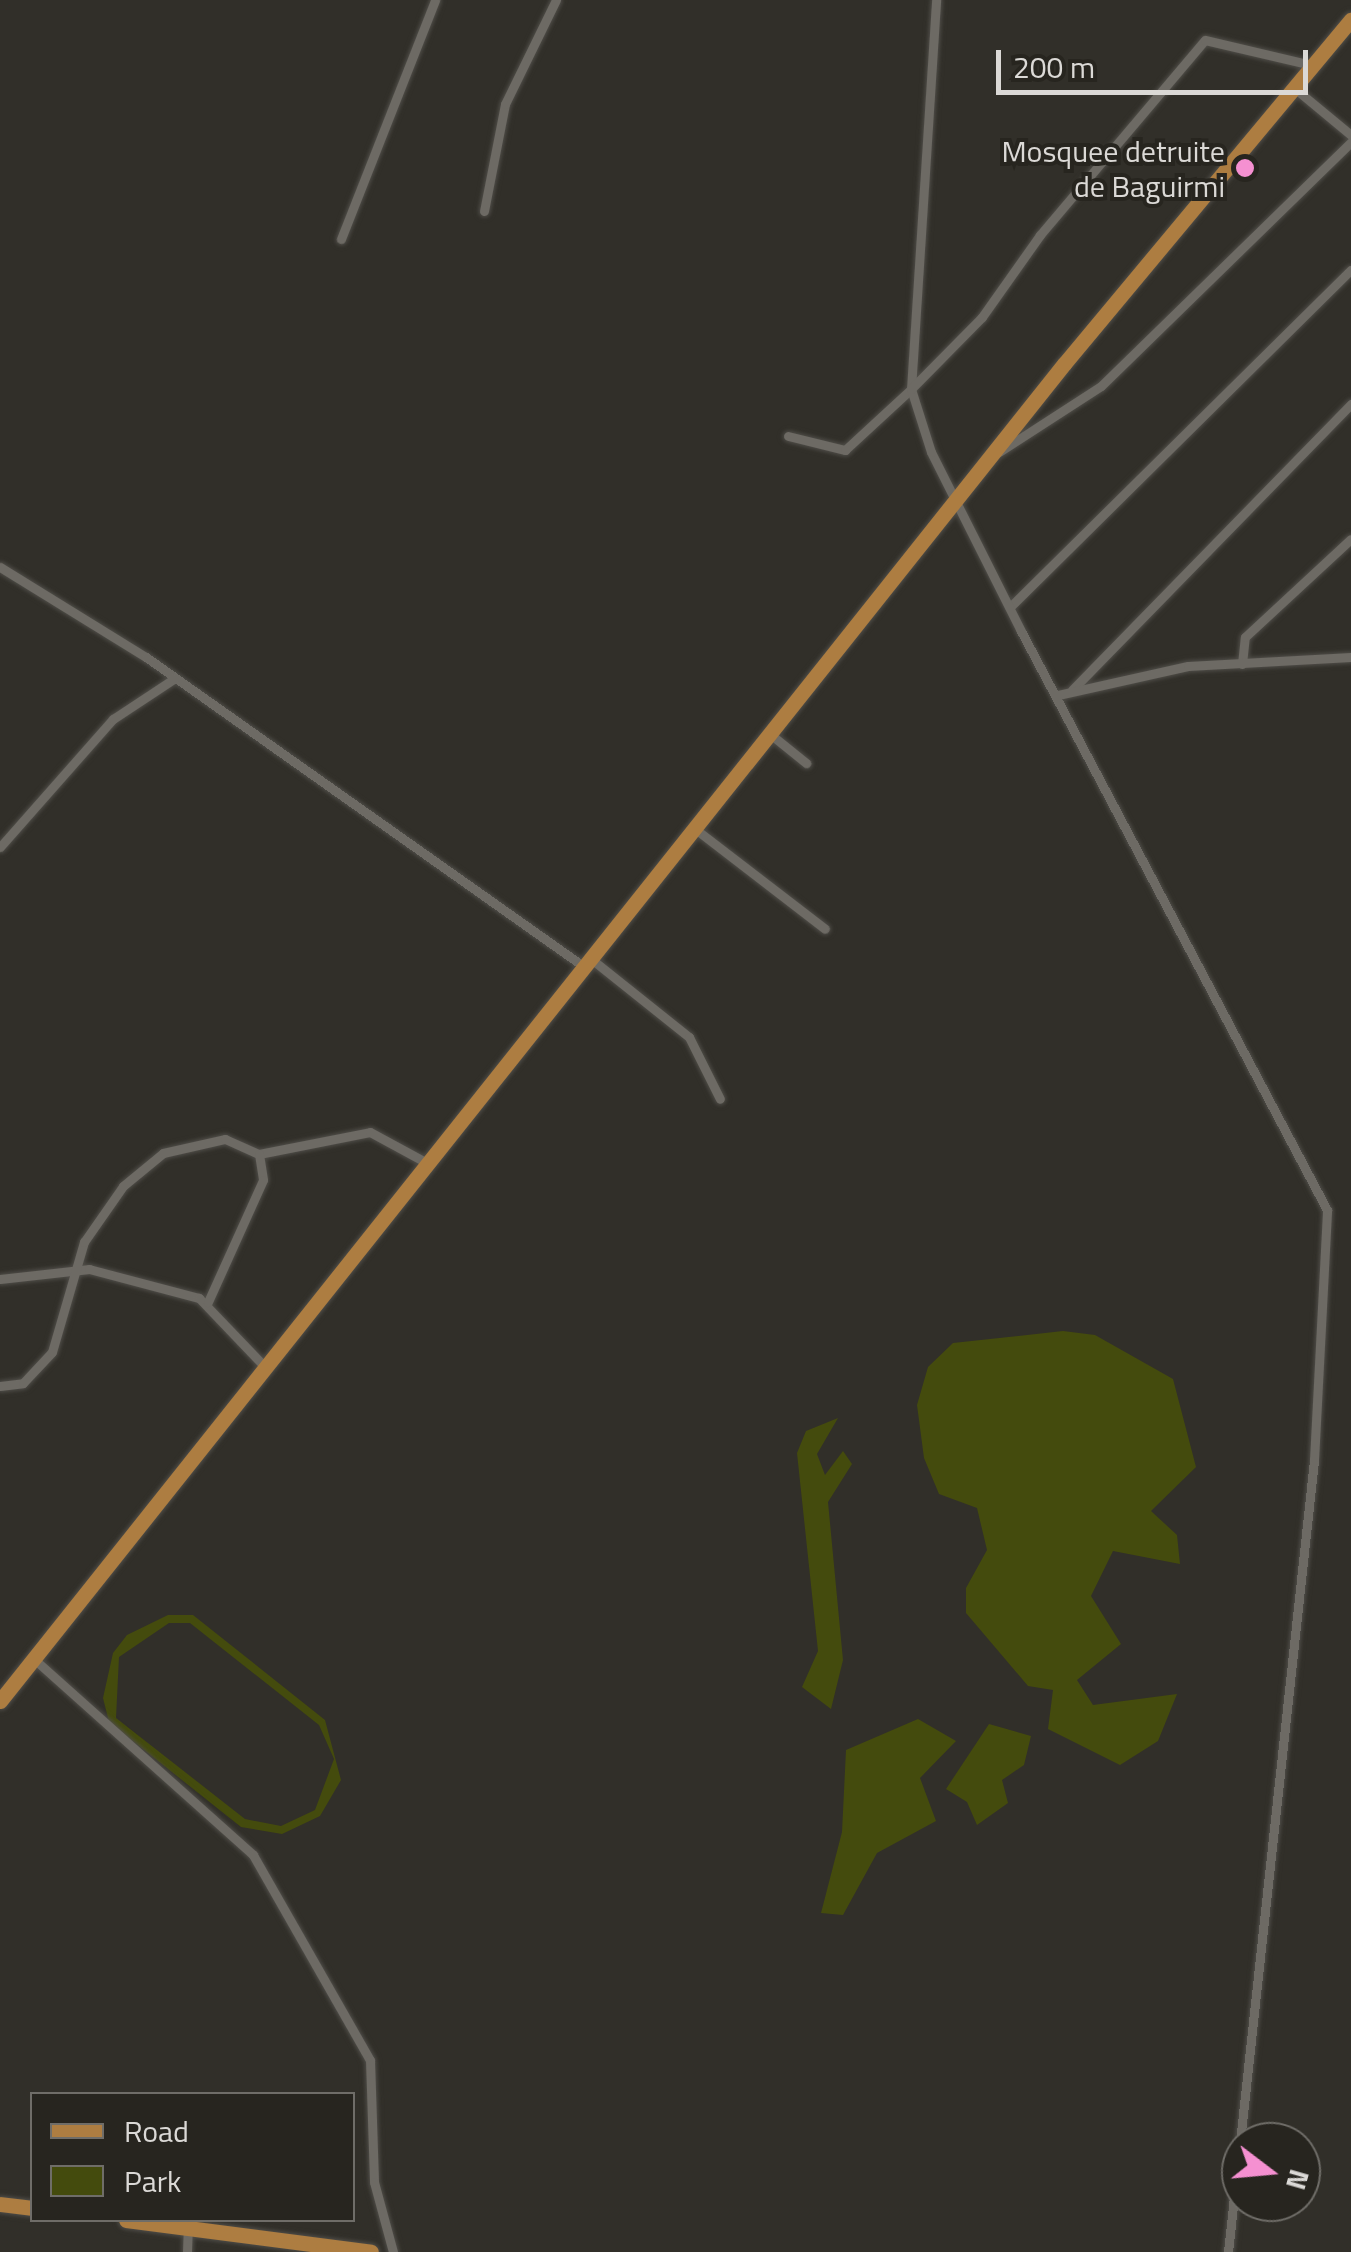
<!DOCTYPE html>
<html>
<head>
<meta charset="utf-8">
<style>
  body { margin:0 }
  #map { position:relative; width:1351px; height:2252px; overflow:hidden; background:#312f29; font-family:"Titillium Web",sans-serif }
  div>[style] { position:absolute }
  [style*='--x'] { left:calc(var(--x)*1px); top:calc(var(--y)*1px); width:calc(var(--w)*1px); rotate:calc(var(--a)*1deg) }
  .green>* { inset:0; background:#444b0d }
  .roads { filter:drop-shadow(0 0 2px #4f4d48) drop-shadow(0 0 2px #4f4d48) }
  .street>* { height:9px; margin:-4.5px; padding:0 4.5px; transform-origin:4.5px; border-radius:4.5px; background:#6d6a64 }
  .primary>* { height:15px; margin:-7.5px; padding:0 7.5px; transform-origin:7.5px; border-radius:7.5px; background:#ad7d41 }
  .dots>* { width:28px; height:28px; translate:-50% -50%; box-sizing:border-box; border:5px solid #27251f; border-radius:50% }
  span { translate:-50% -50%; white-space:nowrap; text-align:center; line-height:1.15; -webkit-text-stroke:8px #27251f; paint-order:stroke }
  .poi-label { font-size:30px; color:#dbd9d6 }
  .right { translate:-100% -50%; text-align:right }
  .legend { position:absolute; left:30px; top:2092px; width:325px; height:130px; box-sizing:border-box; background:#27251f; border:2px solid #6f6d68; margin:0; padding:12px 18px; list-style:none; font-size:30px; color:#dbd9d6 }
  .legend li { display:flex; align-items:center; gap:20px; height:50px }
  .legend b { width:50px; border:2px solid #6f6d68 }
  .north { position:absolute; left:1221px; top:2122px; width:100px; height:100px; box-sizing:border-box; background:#27251f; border:2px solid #6f6d68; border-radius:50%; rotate:106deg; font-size:28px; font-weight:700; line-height:40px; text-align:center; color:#dbd9d6 }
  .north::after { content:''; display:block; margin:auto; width:35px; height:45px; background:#f590d1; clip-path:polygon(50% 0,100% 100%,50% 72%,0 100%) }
  .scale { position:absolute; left:996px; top:50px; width:312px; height:45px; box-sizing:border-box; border:5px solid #dbd9d6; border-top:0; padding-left:12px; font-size:30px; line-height:35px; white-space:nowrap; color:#dbd9d6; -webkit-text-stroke:8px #27251f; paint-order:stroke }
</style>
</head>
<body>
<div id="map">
  <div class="green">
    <i style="clip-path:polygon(1063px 1331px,1095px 1335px,1173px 1379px,1196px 1467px,1151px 1511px,1177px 1535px,1180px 1564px,1113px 1551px,1091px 1596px,1121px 1644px,1077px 1680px,1093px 1705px,1177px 1694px,1158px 1741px,1120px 1765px,1048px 1729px,1053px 1690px,1028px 1686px,966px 1613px,966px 1588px,987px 1550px,977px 1508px,939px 1494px,924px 1458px,917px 1405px,928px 1367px,953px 1343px)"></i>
    <i style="clip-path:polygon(838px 1418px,817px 1454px,825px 1475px,843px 1451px,852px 1464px,828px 1502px,843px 1660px,831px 1709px,802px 1687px,818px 1651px,797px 1453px,806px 1431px)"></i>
    <i style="clip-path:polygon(evenodd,168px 1615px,193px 1615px,325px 1720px,341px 1780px,320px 1816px,282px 1834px,241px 1827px,109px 1722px,103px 1698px,113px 1653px,127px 1635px,168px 1615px,169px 1623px,190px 1623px,319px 1725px,334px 1759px,315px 1810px,281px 1826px,245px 1819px,116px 1718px,119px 1657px,169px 1623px)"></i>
    <i style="clip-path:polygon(918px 1719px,956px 1741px,920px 1778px,936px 1821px,877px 1853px,843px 1915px,821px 1913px,842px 1832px,846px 1750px)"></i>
    <i style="clip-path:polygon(989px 1724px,1031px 1736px,1024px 1765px,1002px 1780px,1008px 1803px,977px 1825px,967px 1802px,946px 1789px)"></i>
  </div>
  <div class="roads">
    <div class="street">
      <i style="--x:1293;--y:87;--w:75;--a:39.6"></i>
      <i style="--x:484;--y:211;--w:109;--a:-78.9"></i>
      <i style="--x:505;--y:104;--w:116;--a:-63.9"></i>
      <i style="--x:341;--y:239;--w:257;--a:-68.5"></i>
      <i style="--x:788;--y:436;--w:59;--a:13.8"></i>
      <i style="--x:845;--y:450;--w:90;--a:-42.7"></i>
      <i style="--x:911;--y:389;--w:390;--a:-86.3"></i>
      <i style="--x:999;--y:452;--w:121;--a:-32.9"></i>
      <i style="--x:1101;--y:386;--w:349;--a:-44.3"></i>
      <i style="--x:0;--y:567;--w:172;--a:31.7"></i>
      <i style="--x:146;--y:657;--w:535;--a:35.26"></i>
      <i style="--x:1010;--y:607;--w:479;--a:-44.7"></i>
      <i style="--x:1242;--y:664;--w:27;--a:-84"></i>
      <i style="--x:1245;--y:637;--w:144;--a:-42.8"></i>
      <i style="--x:1072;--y:690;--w:400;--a:-45.7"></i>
      <i style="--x:1058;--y:695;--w:133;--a:-12.6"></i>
      <i style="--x:1188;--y:666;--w:163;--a:-3.2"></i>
      <i style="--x:769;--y:733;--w:48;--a:39"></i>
      <i style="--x:694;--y:828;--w:165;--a:37.6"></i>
      <i style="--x:0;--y:847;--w:171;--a:-48.6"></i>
      <i style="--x:113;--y:719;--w:74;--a:-33.5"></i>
      <i style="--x:590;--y:958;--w:127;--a:38.6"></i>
      <i style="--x:689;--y:1037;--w:69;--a:63.4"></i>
      <i style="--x:259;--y:1154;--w:113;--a:-11.2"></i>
      <i style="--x:370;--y:1132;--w:65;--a:28.5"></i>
      <i style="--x:0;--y:1279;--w:90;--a:-6.4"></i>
      <i style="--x:89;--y:1269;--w:114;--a:14.8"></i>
      <i style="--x:199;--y:1298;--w:95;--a:46.3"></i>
      <i style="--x:0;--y:1386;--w:23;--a:-7"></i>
      <i style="--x:23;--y:1383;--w:42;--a:-46.9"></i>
      <i style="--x:52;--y:1352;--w:115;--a:-73.8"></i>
      <i style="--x:84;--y:1242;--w:68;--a:-55.1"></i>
      <i style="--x:123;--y:1186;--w:52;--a:-39.5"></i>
      <i style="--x:163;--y:1153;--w:64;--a:-12.7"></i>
      <i style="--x:225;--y:1139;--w:37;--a:24"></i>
      <i style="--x:259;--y:1154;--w:26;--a:81"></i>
      <i style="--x:263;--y:1180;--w:134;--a:114.3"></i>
      <i style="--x:34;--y:1659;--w:294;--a:41.8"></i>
      <i style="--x:253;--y:1855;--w:236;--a:60.3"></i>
      <i style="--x:370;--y:2060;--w:122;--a:88.1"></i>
      <i style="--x:374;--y:2182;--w:73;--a:74.8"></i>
      <i style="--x:187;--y:2252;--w:24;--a:-88"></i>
      <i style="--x:1228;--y:2252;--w:797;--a:-83.8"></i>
      <i style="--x:1314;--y:1460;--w:250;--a:-87"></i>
      <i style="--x:1327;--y:1210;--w:655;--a:-117.86"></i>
      <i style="--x:1021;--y:631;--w:200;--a:-116.7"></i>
      <i style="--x:931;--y:452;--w:66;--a:-107.6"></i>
      <i style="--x:911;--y:389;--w:101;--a:-45.4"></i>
      <i style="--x:982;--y:317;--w:100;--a:-54.7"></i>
      <i style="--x:1040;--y:235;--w:255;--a:-49.8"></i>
      <i style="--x:1205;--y:40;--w:110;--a:13.2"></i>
    </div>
    <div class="primary">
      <i style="--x:0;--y:1701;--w:1709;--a:-51.49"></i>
      <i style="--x:1064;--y:364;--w:448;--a:-50.2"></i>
      <i style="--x:0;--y:2204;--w:32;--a:7"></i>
      <i style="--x:126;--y:2220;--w:247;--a:7.4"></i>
    </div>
  </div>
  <div class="dots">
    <i style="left:1245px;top:168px;background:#f590d1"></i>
  </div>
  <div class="poi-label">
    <span class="right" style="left:1225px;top:168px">Mosquee detruite<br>de Baguirmi</span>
  </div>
  <ul class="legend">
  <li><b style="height:12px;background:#ad7d41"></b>Road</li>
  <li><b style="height:28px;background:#444b0d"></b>Park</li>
  </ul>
  <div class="north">N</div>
  <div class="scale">200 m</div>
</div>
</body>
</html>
